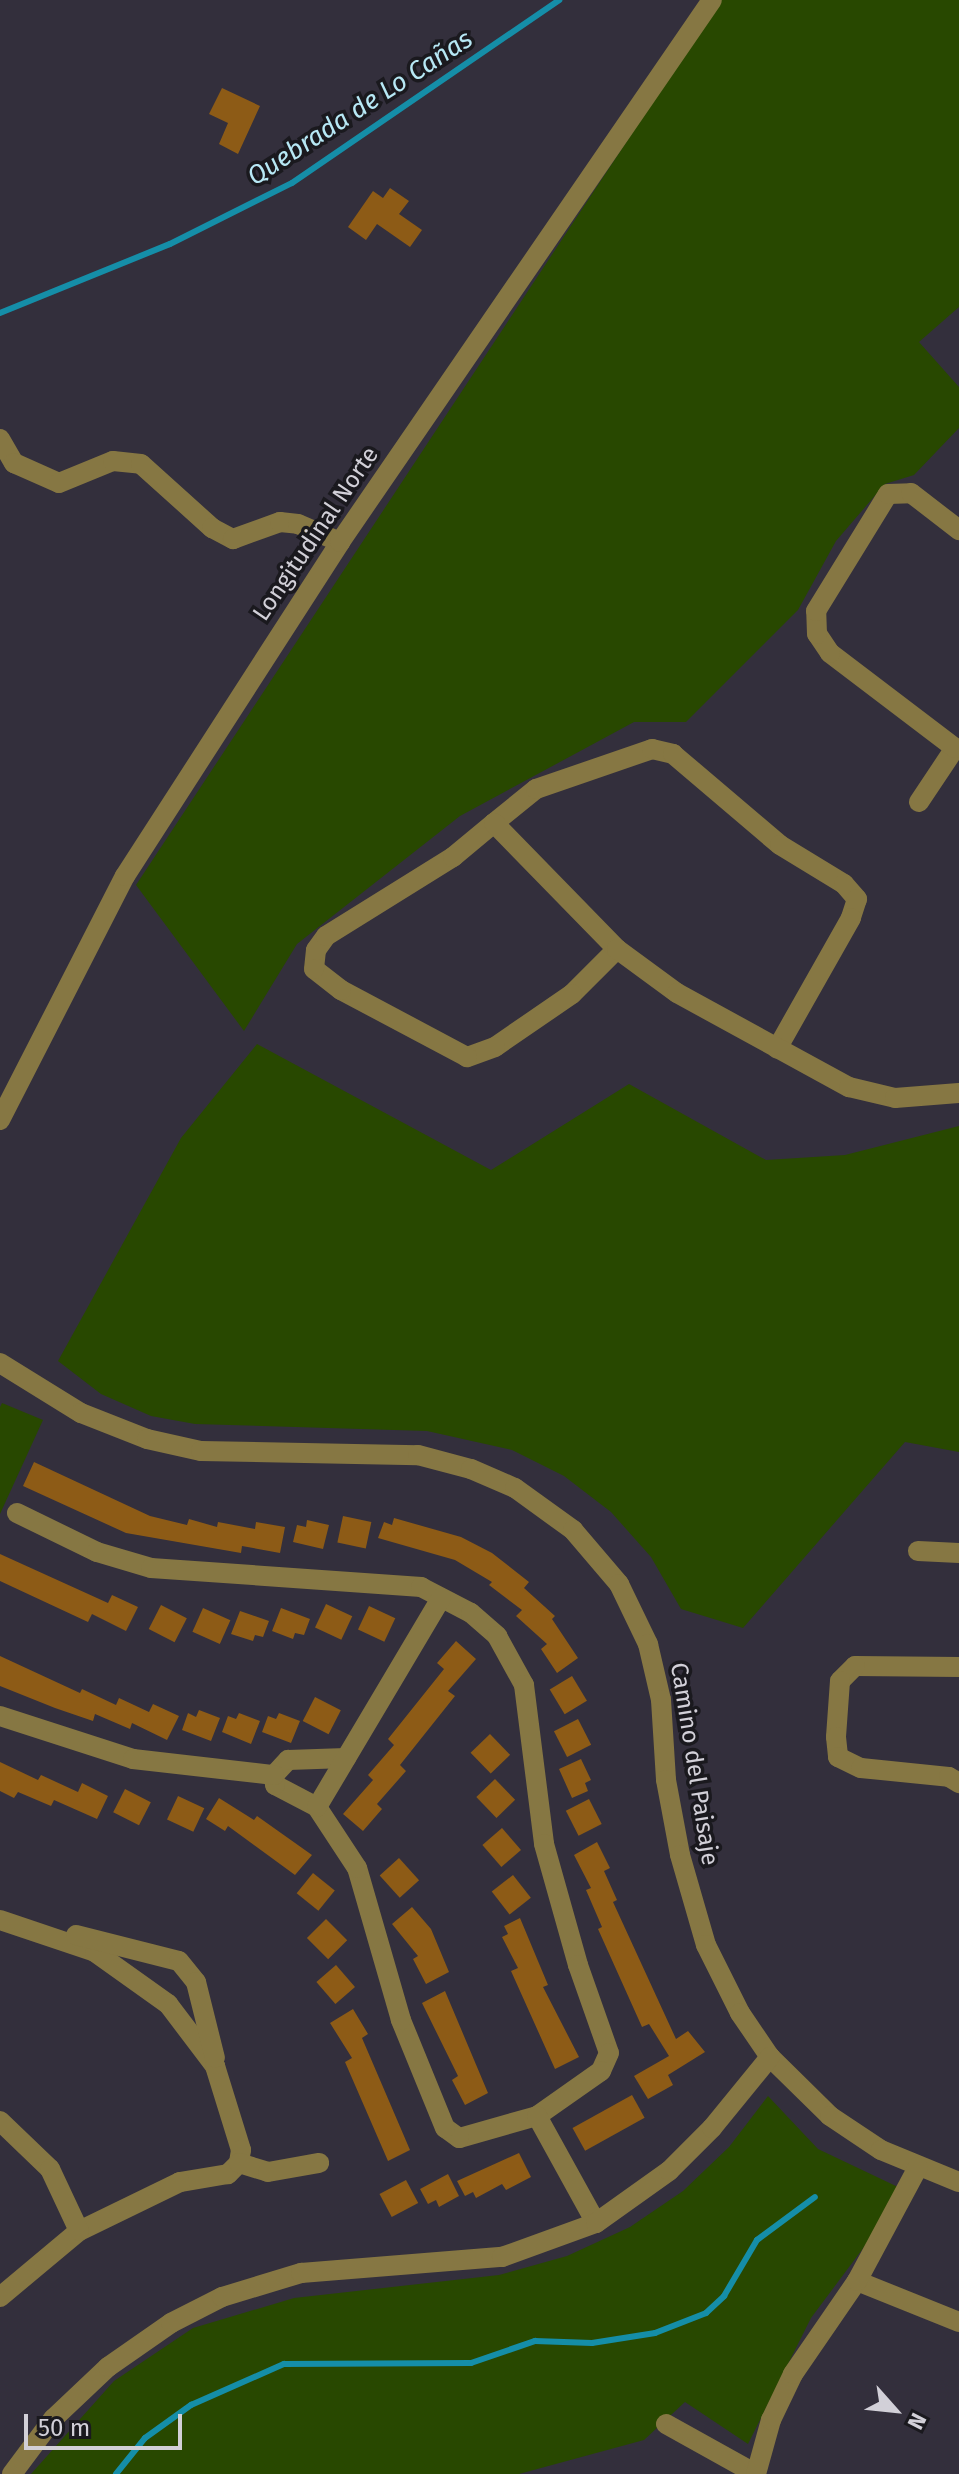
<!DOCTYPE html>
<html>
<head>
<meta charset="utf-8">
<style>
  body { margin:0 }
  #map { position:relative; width:959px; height:2474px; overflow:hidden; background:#332f3c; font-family:"Fira Sans",sans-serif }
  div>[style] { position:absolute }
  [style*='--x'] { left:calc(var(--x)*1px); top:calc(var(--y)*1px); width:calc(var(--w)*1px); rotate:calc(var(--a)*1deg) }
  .green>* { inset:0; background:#284800 }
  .stream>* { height:6px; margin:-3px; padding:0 3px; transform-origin:3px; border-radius:3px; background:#158ea8 }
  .building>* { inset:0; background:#8d5b16; transform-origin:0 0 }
  .minor>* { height:20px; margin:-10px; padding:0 10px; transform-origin:10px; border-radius:10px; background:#867743 }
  span { translate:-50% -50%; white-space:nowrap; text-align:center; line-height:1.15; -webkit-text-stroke:7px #1a191e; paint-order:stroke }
  .street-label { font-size:24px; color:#d2d0d8 }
  .water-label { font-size:26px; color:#b7e8f5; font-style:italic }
  .north { position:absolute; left:855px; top:2370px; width:80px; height:80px; -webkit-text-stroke:6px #1a191e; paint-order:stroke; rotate:117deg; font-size:22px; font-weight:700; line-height:32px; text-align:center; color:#d2d0d8 }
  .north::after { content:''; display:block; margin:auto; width:28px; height:36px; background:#d2d0d8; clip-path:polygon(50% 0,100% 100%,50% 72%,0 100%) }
  .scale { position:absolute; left:24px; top:2414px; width:158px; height:36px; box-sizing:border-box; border:4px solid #d2d0d8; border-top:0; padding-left:10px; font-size:24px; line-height:28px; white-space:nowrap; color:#d2d0d8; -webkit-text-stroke:6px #1a191e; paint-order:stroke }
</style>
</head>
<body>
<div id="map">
  <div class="green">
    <i style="clip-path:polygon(720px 0,959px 0,959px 307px,919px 342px,959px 387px,959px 428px,914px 475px,885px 484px,836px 541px,798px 610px,686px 722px,634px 722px,460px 816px,297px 944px,244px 1031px,136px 885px)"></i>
    <i style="clip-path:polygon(257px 1044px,491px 1170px,629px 1084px,766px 1160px,845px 1155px,959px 1126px,959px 1452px,905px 1442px,743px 1628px,681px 1609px,651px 1557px,611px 1512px,564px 1476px,512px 1450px,427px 1431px,195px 1424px,151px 1416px,101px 1394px,58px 1361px,181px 1138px)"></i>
    <i style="clip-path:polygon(2px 1403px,43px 1420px,0 1514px,0 1407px)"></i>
    <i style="clip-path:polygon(768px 2096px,818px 2149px,898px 2187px,870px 2239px,811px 2318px,748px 2444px,685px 2402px,644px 2440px,519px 2474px,31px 2474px,114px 2381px,193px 2328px,294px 2298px,499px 2275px,567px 2256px,630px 2227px,683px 2191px,729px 2147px)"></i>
  </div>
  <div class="stream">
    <i style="--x:0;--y:313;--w:183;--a:-22.1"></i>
    <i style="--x:170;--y:244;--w:136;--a:-26.6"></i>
    <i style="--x:292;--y:183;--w:324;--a:-34.4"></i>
    <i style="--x:116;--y:2474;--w:46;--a:-51.1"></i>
    <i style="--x:145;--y:2438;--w:57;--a:-35.7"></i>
    <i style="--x:191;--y:2405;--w:102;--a:-23.8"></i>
    <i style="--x:284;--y:2364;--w:187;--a:-0.3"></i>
    <i style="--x:471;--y:2363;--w:68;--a:-19"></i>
    <i style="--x:535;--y:2341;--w:57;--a:2"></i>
    <i style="--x:592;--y:2343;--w:64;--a:-9"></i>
    <i style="--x:655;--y:2333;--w:55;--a:-21.4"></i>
    <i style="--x:706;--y:2313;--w:25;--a:-43"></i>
    <i style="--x:724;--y:2296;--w:65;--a:-59.5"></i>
    <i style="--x:757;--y:2240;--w:72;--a:-36.6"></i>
  </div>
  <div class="building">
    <i style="clip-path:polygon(222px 88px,260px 106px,238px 154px,219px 144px,228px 123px,209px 114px)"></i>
    <i style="clip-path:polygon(390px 188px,409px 201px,399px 214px,422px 230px,410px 247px,377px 224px,366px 240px,348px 227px,373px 191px,383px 198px)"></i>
    <i style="clip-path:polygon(34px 1462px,150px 1516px,187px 1525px,189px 1519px,217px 1527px,218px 1522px,255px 1529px,256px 1522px,285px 1527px,280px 1553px,242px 1546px,241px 1553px,126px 1533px,23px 1486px)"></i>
    <i style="left:343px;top:1516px;width:29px;height:27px;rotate:12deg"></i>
    <i style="clip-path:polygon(394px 1518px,461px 1537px,492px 1553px,529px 1582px,524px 1588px,555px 1616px,552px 1619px,578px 1658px,557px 1673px,541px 1649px,547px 1644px,516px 1616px,522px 1610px,489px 1585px,492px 1582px,455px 1560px,378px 1538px,384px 1522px,392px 1525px)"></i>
    <i style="clip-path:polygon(307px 1520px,329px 1525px,323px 1549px,293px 1542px,297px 1525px,306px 1527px)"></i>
    <i style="clip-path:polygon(0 1554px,108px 1603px,112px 1595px,138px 1607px,126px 1631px,92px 1614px,88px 1622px,0 1581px)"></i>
    <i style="left:326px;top:1604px;width:29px;height:26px;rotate:25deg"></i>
    <i style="left:161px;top:1605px;width:29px;height:27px;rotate:27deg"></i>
    <i style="left:369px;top:1606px;width:29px;height:26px;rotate:25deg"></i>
    <i style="left:203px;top:1608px;width:30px;height:26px;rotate:24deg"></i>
    <i style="clip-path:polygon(281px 1608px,310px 1619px,304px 1635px,295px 1633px,293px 1639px,272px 1631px)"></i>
    <i style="clip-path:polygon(240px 1611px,269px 1621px,263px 1637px,255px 1635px,253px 1641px,231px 1634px)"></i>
    <i style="clip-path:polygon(456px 1641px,476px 1659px,448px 1691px,455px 1696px,400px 1765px,406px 1771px,377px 1804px,382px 1809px,363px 1831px,343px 1814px,373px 1780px,368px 1775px,394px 1745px,388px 1739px,444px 1669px,437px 1663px)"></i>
    <i style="clip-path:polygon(0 1656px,80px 1693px,82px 1689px,116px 1705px,119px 1698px,149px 1712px,153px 1704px,179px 1716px,167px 1740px,132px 1723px,130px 1729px,95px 1714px,93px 1721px,55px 1708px,0 1686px)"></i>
    <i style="left:572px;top:1676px;width:29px;height:26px;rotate:59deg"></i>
    <i style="left:315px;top:1697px;width:29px;height:27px;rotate:27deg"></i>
    <i style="clip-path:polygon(199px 1710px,220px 1718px,211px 1741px,182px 1730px,188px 1713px,196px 1717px)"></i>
    <i style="clip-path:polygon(239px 1713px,260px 1721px,251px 1744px,222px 1732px,228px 1716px,236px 1719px)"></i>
    <i style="clip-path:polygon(279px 1713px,300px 1721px,291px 1743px,262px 1732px,268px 1716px,276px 1719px)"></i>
    <i style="left:578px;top:1719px;width:29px;height:27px;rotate:63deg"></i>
    <i style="left:490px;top:1734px;width:29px;height:27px;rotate:46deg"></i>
    <i style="clip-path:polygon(581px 1759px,591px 1780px,585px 1783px,588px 1791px,572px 1798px,559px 1769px)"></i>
    <i style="clip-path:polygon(0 1762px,38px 1780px,41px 1775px,78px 1792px,82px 1783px,108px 1796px,97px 1819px,54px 1800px,51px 1806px,18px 1792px,14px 1798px,0 1791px)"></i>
    <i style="left:495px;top:1779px;width:29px;height:26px;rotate:46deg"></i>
    <i style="left:125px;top:1789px;width:29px;height:26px;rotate:27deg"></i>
    <i style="left:178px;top:1796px;width:29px;height:26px;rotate:25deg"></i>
    <i style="clip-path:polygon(219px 1798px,254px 1820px,257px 1816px,312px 1855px,295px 1875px,228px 1826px,225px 1831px,206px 1819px)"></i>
    <i style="left:589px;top:1799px;width:28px;height:26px;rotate:63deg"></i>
    <i style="left:502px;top:1828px;width:29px;height:26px;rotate:49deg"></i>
    <i style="clip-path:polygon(597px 1842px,610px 1868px,604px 1871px,617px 1900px,613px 1902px,676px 2039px,688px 2031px,705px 2052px,668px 2075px,673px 2085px,648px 2099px,634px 2076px,669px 2056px,649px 2024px,642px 2027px,598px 1929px,602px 1927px,586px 1890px,591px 1888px,574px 1855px)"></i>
    <i style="left:399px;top:1858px;width:30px;height:26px;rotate:48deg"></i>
    <i style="left:313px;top:1873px;width:28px;height:26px;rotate:39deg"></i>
    <i style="left:513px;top:1875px;width:29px;height:27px;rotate:52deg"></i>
    <i style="clip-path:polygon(412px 1907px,431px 1929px,449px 1972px,426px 1984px,413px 1959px,418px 1956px,392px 1924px)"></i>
    <i style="clip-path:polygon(520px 1918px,548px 1985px,543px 1987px,579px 2057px,555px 2069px,511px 1971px,518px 1968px,502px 1937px,508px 1934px,504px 1926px)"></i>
    <i style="left:326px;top:1919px;width:30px;height:27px;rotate:45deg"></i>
    <i style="left:336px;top:1965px;width:29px;height:26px;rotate:49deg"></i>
    <i style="clip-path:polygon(445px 1991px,488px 2093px,465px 2105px,452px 2080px,458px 2076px,422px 2003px)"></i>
    <i style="clip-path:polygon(353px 2009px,368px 2034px,362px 2038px,410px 2150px,388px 2161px,345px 2062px,352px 2058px,330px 2023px)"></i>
    <i style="left:632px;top:2095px;width:26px;height:68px;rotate:61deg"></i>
    <i style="clip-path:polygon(519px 2153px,531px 2177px,506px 2190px,502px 2184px,476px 2198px,473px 2192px,465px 2196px,457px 2181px)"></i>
    <i style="clip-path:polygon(448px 2174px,459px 2196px,439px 2207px,436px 2200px,428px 2204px,420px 2189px)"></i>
    <i style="left:406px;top:2180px;width:26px;height:30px;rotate:62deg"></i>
  </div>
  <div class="minor">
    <i style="--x:0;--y:439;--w:28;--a:60"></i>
    <i style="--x:14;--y:463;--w:49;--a:24"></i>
    <i style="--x:59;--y:483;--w:58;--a:-22.2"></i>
    <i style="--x:113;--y:461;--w:28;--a:6"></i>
    <i style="--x:141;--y:464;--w:96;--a:42"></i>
    <i style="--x:212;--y:528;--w:24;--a:28"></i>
    <i style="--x:233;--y:539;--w:50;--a:-19.9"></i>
    <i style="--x:280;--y:522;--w:18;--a:6"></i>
    <i style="--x:298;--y:524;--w:46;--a:23.2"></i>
    <i style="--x:919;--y:802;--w:65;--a:-56.3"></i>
    <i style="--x:955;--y:748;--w:157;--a:-142.8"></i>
    <i style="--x:830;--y:653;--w:23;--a:-124"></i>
    <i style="--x:817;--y:634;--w:23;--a:-92"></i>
    <i style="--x:816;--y:611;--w:137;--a:-58.4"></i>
    <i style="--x:888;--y:494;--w:23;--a:-2"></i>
    <i style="--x:911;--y:493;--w:61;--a:37.6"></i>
    <i style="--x:494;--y:823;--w:54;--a:-39"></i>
    <i style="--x:536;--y:789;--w:123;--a:-19"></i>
    <i style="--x:652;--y:749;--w:22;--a:13"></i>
    <i style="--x:673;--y:754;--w:140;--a:40.4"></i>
    <i style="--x:780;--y:845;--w:75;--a:31.4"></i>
    <i style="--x:844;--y:884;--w:20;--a:49"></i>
    <i style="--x:857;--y:899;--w:20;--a:108"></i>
    <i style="--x:851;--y:918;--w:150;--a:119.5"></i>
    <i style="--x:617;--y:949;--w:64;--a:135"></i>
    <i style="--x:572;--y:994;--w:93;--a:145.5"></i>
    <i style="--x:495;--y:1047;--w:30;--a:160"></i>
    <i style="--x:467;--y:1057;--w:143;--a:-152"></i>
    <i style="--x:341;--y:990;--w:34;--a:-142"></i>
    <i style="--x:314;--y:969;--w:19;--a:-84"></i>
    <i style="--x:316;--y:950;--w:17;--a:-54"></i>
    <i style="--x:326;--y:936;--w:150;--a:-31.9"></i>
    <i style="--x:453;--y:857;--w:53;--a:-39.7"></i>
    <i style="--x:494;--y:823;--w:176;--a:45.7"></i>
    <i style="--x:617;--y:949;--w:74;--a:36.3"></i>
    <i style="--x:677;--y:993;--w:196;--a:28.7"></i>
    <i style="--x:849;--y:1087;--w:47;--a:13.4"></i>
    <i style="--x:895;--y:1098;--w:64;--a:-4.5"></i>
    <i style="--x:0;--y:1120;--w:274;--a:-62.9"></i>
    <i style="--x:125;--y:876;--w:397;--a:-57.2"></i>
    <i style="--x:340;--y:542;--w:657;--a:-55.54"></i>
    <i style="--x:0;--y:1363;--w:95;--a:31.7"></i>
    <i style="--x:81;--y:1413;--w:71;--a:21.5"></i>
    <i style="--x:147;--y:1439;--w:55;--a:12.5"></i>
    <i style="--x:201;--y:1451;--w:217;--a:1.1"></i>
    <i style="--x:418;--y:1455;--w:55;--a:14.8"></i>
    <i style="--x:471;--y:1469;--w:48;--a:23.4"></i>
    <i style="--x:515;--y:1488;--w:72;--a:35.9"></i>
    <i style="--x:573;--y:1530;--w:71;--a:49.6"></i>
    <i style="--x:619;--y:1584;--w:67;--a:64.2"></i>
    <i style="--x:648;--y:1644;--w:57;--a:76.9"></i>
    <i style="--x:661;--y:1700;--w:80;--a:86.4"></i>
    <i style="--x:666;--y:1780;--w:76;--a:79.4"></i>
    <i style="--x:680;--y:1855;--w:94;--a:73.9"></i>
    <i style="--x:706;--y:1945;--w:76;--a:63.4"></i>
    <i style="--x:740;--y:2013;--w:53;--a:55.7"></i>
    <i style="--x:770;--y:2057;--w:84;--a:44.5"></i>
    <i style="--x:830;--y:2116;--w:61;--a:33.7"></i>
    <i style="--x:881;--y:2150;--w:84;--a:22.3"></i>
    <i style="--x:17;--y:1513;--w:89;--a:26"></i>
    <i style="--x:97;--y:1552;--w:56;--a:16.5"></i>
    <i style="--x:151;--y:1568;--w:271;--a:4"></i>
    <i style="--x:421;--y:1587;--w:56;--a:27.5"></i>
    <i style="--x:471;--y:1613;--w:35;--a:41"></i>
    <i style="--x:497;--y:1636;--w:56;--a:61.1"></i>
    <i style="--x:524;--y:1685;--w:160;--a:82.8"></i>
    <i style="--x:544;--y:1844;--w:126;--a:74.3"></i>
    <i style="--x:578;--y:1965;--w:93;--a:70.6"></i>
    <i style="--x:609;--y:2053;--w:20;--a:114"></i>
    <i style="--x:601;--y:2071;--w:78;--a:144.9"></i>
    <i style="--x:537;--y:2116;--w:81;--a:164.2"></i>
    <i style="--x:459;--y:2138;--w:17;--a:-144"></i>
    <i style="--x:445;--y:2128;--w:117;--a:-112.2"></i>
    <i style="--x:401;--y:2020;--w:158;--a:-106.1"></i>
    <i style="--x:357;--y:1868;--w:73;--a:-123.3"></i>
    <i style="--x:317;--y:1807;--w:47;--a:-152.4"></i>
    <i style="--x:275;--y:1785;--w:10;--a:-96"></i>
    <i style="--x:274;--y:1775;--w:21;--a:-47"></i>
    <i style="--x:288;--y:1760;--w:58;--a:-2"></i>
    <i style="--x:918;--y:1551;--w:41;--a:2.8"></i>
    <i style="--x:959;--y:1667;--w:104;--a:-179.4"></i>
    <i style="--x:855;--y:1666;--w:21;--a:135"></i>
    <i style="--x:840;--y:1681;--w:56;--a:94.1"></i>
    <i style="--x:836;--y:1737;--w:20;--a:84"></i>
    <i style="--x:838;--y:1757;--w:25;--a:26"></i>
    <i style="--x:861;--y:1768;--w:88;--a:5.8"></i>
    <i style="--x:949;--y:1777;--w:12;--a:31"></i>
    <i style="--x:0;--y:1716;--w:140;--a:17.9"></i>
    <i style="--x:133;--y:1759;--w:142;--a:6.5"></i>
    <i style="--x:317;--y:1807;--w:243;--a:-59.3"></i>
    <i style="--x:0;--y:1920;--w:100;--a:18.6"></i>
    <i style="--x:95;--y:1952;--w:90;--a:35.5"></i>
    <i style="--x:168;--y:2004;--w:78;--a:52.8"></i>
    <i style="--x:215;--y:2066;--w:88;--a:72.8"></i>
    <i style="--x:241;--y:2150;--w:13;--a:99"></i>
    <i style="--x:239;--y:2163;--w:16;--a:135"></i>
    <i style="--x:228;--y:2174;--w:49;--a:170.5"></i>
    <i style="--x:180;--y:2182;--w:112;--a:154.1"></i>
    <i style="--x:79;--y:2231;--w:103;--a:140.1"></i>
    <i style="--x:76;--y:1935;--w:106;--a:14.2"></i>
    <i style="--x:179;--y:1961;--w:27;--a:51"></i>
    <i style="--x:196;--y:1982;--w:78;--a:76"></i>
    <i style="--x:537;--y:2116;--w:122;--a:61.1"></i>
    <i style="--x:0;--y:2121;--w:69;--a:43.8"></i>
    <i style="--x:50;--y:2169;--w:68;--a:64.9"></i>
    <i style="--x:239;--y:2163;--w:30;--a:17"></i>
    <i style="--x:268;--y:2172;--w:52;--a:-10"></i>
    <i style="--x:857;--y:2281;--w:110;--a:21.9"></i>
    <i style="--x:666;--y:2424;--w:103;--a:29.1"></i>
    <i style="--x:756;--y:2474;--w:56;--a:-74.5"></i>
    <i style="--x:771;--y:2420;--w:51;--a:-64.4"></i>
    <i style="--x:793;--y:2374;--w:113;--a:-55.5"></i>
    <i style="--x:857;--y:2281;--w:129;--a:-61.8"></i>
    <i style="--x:12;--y:2474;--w:69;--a:-53.3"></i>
    <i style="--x:53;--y:2419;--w:76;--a:-43.4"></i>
    <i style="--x:108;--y:2367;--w:77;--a:-34.9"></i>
    <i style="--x:171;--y:2323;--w:57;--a:-27"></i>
    <i style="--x:222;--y:2297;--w:83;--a:-16.9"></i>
    <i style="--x:301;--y:2273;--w:202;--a:-4.6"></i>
    <i style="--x:502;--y:2257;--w:100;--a:-19.9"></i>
    <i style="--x:596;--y:2223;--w:90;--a:-35.5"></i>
    <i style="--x:669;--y:2171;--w:61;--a:-45"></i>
    <i style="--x:712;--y:2128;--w:92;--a:-50.8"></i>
  </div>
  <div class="street-label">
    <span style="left:316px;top:534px;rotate:-56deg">Longitudinal Norte</span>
    <span style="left:694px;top:1764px;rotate:81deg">Camino del Paisaje</span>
  </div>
  <div class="water-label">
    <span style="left:360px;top:108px;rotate:-33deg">Quebrada de Lo Cañas</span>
  </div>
  <div class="north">N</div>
  <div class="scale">50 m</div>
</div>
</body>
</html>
